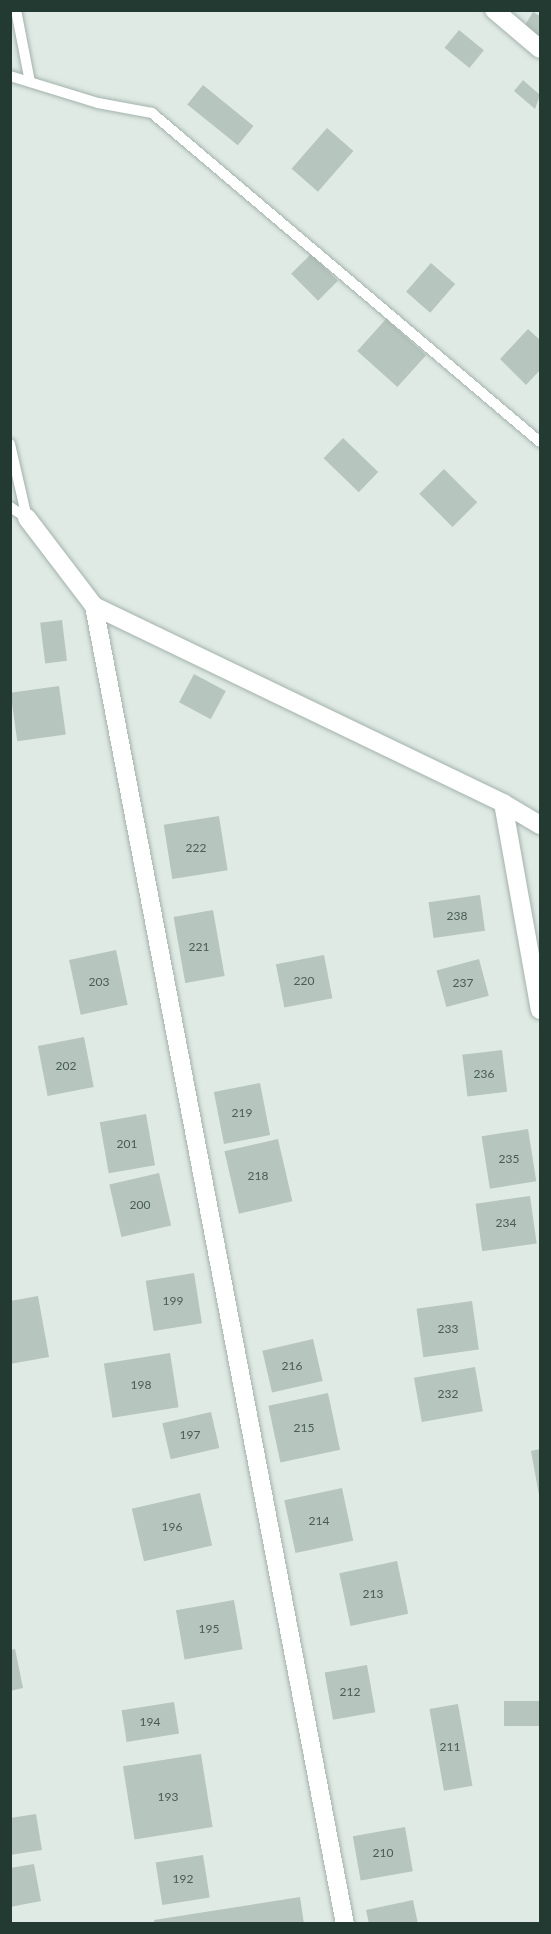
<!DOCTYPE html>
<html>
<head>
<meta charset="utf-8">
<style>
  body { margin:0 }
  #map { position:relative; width:551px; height:1934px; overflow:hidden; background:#e0eae5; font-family:Lato,sans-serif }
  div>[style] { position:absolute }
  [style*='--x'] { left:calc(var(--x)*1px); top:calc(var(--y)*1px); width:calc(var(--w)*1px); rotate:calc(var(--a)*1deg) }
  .building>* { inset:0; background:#b6c5be; transform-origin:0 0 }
  .roads { filter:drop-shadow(0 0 2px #a3b2ac) drop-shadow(0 0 2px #a3b2ac) }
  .service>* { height:10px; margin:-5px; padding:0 5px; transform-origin:5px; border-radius:5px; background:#fff }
  .minor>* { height:18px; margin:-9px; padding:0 9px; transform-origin:9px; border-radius:9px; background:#fff }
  span { translate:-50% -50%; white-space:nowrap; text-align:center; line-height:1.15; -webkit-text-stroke:4.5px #f0f7f3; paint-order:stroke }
  .number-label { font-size:12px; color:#475d55 }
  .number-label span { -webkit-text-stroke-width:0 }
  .frame { position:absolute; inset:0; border:12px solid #223a32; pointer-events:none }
</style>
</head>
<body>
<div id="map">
  <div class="building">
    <i style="clip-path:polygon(533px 12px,540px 16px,540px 40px,523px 28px)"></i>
    <i style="left:459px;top:30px;width:32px;height:23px;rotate:39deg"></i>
    <i style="clip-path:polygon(523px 80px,540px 95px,535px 109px,514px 91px)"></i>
    <i style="left:203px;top:85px;width:65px;height:25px;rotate:39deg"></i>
    <i style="left:327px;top:128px;width:35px;height:54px;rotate:41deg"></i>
    <i style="left:311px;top:254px;width:38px;height:28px;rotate:45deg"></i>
    <i style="left:431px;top:263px;width:32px;height:38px;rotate:41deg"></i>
    <i style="left:386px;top:319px;width:54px;height:43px;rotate:42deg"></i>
    <i style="clip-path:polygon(528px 329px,540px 340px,540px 370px,526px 385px,500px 359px)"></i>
    <i style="left:343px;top:438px;width:49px;height:28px;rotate:44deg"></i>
    <i style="left:444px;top:469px;width:47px;height:35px;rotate:45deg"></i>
    <i style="left:62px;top:620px;width:41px;height:22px;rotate:83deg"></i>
    <i style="left:194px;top:674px;width:36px;height:32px;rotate:28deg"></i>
    <i style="left:59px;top:686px;width:49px;height:49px;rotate:82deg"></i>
    <i style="left:219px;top:816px;width:55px;height:56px;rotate:81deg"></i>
    <i style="left:480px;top:895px;width:36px;height:52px;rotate:82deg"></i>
    <i style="left:213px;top:910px;width:67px;height:40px;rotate:80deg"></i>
    <i style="left:116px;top:950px;width:56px;height:48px;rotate:78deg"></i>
    <i style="left:324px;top:955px;width:44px;height:49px;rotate:79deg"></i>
    <i style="left:479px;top:959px;width:38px;height:44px;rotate:75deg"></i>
    <i style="left:84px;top:1037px;width:51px;height:47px;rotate:79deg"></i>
    <i style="left:502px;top:1050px;width:42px;height:40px;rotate:83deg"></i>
    <i style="left:260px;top:1083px;width:53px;height:47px;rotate:79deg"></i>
    <i style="left:146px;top:1114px;width:52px;height:47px;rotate:80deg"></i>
    <i style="left:528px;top:1129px;width:53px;height:47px;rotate:81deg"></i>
    <i style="left:278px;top:1139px;width:64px;height:55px;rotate:77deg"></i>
    <i style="left:159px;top:1173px;width:54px;height:51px;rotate:77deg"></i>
    <i style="left:530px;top:1196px;width:48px;height:55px;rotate:82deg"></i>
    <i style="left:194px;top:1273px;width:51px;height:49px;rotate:81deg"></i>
    <i style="clip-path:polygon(38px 1296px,49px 1357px,10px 1364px,10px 1301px)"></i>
    <i style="left:472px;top:1301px;width:49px;height:56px;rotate:82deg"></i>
    <i style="left:313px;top:1339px;width:43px;height:52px;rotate:77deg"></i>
    <i style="left:170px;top:1353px;width:55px;height:67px;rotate:81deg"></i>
    <i style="left:475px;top:1367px;width:45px;height:62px;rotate:80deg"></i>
    <i style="left:328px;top:1393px;width:58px;height:61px;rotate:78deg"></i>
    <i style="left:211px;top:1412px;width:37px;height:50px;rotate:77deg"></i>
    <i style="clip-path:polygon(540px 1449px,540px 1495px,539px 1495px,531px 1451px)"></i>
    <i style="left:342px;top:1488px;width:54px;height:59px;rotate:78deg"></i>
    <i style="left:200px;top:1493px;width:54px;height:70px;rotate:77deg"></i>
    <i style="left:397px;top:1561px;width:54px;height:59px;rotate:78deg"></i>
    <i style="left:234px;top:1600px;width:50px;height:59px;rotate:80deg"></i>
    <i style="clip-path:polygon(15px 1649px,23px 1688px,10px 1691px,10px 1650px)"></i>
    <i style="left:367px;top:1665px;width:48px;height:43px;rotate:80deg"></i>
    <i style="left:540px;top:1701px;width:25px;height:36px;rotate:90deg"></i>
    <i style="left:174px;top:1702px;width:32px;height:53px;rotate:81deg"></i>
    <i style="left:458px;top:1704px;width:83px;height:29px;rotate:80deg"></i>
    <i style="left:201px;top:1754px;width:74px;height:79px;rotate:81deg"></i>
    <i style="clip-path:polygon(36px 1814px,42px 1850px,10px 1855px,10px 1818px)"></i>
    <i style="left:405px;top:1827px;width:45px;height:53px;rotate:80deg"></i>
    <i style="left:203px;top:1855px;width:43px;height:48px;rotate:81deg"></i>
    <i style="clip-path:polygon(34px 1864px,41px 1901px,10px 1907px,10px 1868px)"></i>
    <i style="clip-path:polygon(300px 1897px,304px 1924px,155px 1924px,154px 1920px)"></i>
    <i style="clip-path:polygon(413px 1900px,418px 1924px,369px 1924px,366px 1910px)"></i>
  </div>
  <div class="roads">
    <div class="service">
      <i style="--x:16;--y:10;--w:73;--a:79"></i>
      <i style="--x:10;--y:76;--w:92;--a:17.1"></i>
      <i style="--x:98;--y:103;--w:55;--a:10.5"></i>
      <i style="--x:152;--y:113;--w:509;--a:40.3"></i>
      <i style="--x:10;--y:444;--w:76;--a:77.1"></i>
      <i style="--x:10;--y:507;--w:20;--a:33"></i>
    </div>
    <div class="minor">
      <i style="--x:494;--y:10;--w:60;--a:40.3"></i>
      <i style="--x:27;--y:518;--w:111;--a:52.7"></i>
      <i style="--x:94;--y:606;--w:454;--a:25.7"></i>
      <i style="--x:503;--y:803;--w:43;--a:30.7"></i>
      <i style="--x:94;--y:606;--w:1342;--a:79.22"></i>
      <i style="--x:503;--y:803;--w:210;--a:79.9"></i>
    </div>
  </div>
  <div class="number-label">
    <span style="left:196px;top:848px">222</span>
    <span style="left:457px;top:916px">238</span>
    <span style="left:199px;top:947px">221</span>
    <span style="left:304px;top:981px">220</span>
    <span style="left:99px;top:982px">203</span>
    <span style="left:463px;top:983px">237</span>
    <span style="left:66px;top:1066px">202</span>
    <span style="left:484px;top:1074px">236</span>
    <span style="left:242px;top:1113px">219</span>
    <span style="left:127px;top:1144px">201</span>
    <span style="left:509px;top:1159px">235</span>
    <span style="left:258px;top:1176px">218</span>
    <span style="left:140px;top:1205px">200</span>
    <span style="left:506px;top:1223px">234</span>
    <span style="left:173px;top:1301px">199</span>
    <span style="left:448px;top:1329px">233</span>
    <span style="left:292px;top:1366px">216</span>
    <span style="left:141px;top:1385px">198</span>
    <span style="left:448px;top:1394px">232</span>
    <span style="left:304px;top:1428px">215</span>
    <span style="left:190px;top:1435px">197</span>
    <span style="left:319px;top:1521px">214</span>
    <span style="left:172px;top:1527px">196</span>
    <span style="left:373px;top:1594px">213</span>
    <span style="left:209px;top:1629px">195</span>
    <span style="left:350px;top:1692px">212</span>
    <span style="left:150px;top:1722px">194</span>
    <span style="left:450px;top:1747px">211</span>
    <span style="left:168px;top:1797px">193</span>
    <span style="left:383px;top:1853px">210</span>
    <span style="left:183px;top:1879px">192</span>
  </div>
  <div class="frame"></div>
</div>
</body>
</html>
